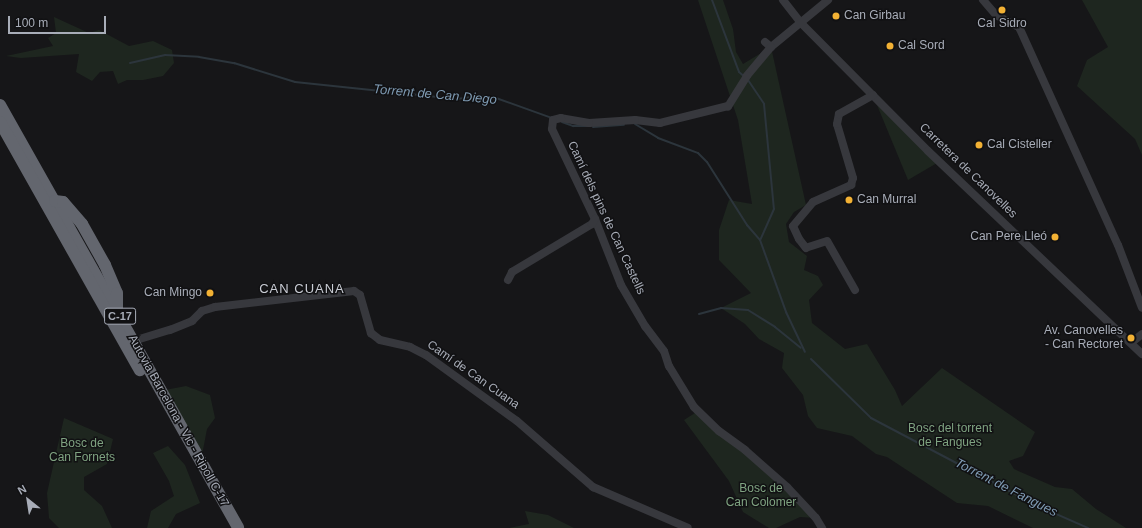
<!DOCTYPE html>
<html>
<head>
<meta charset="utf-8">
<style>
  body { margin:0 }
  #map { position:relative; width:1142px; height:528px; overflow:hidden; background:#161618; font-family:Helvetica,sans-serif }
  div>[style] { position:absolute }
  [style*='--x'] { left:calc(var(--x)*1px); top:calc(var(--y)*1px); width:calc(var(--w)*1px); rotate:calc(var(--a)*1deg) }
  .green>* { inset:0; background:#1e261f }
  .stream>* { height:2px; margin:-1px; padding:0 1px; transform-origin:1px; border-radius:1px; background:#2c353c }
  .minor>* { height:8px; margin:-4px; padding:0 4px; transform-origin:4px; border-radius:4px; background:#37383d }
  .highway>* { height:12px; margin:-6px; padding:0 6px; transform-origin:6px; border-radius:6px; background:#63666e }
  .dots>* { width:11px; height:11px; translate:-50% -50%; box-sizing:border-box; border:2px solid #111113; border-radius:50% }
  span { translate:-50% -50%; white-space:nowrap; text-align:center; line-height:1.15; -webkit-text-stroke:3px #111113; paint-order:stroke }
  .shield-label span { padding:1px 3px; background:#111113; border:1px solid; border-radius:3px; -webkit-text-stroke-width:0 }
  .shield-label { font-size:11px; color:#a8adb8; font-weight:700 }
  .poi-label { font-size:12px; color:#a8adb8 }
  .left { translate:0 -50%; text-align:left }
  .right { translate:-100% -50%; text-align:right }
  .street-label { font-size:12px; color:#a8adb8 }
  .park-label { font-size:12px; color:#7fa381 }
  .water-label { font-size:13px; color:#7f9bb3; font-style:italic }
  .neighbourhood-label { font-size:13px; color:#c9ccd4; letter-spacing:1px }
  .north { position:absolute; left:8px; top:480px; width:40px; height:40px; -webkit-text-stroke:3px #111113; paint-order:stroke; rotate:330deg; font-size:11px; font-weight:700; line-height:16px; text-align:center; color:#a8adb8 }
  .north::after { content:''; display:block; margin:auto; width:14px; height:18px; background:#a8adb8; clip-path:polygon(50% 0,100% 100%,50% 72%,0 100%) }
  .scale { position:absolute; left:8px; top:16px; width:98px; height:18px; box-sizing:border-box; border:2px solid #a8adb8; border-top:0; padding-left:5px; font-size:12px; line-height:14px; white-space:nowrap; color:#a8adb8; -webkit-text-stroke:3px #111113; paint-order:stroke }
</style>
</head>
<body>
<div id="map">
  <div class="green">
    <i style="clip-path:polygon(698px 0,723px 0,733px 29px,736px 52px,743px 64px,771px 47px,806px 205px,794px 212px,786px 224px,789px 242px,807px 256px,804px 270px,818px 276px,823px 285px,809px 300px,812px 323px,845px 349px,867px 344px,895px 390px,902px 406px,942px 368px,1035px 432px,1023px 456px,1009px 461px,1014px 469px,1055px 487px,1072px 489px,1096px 509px,1126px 528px,1033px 528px,988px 506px,957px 503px,887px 457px,876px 454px,852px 436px,817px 428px,808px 416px,803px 395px,782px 368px,784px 353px,759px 339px,745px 324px,721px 308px,751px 293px,719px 260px,719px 230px,729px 200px,752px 204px,738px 120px)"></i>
    <i style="clip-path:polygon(1082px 0,1142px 0,1142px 155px,1135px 139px,1077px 86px,1087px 60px,1108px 47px)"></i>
    <i style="clip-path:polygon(54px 17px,89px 33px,99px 30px,129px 46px,153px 41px,172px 50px,174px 63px,163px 76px,143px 80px,127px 80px,118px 84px,113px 71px,100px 72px,92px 81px,76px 72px,79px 54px,21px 58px,6px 56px,53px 46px,48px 38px,56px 33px)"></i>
    <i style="clip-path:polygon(877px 105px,937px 163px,908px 180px)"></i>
    <i style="clip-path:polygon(186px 386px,210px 395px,215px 418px,207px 429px,202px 455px,165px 390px)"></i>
    <i style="clip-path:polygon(698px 411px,816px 518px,800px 517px,776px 528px,769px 528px,743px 512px,729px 481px,684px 420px)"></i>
    <i style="clip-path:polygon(64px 418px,113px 439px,107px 464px,84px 477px,84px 490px,102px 506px,112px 528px,59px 528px,49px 518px,47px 493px)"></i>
    <i style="clip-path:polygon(168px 446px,185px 465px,200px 503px,176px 514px,168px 528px,147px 528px,151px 511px,174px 496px,169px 481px,153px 453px)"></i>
    <i style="clip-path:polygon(525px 511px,548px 515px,574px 528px,509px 528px,529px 524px)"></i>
  </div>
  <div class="stream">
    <i style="--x:712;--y:0;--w:77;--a:69.4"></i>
    <i style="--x:739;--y:72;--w:8;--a:40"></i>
    <i style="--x:130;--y:63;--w:36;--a:-13"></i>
    <i style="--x:165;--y:55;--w:34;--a:3"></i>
    <i style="--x:199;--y:57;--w:36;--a:10"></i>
    <i style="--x:234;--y:63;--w:64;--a:17.3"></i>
    <i style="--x:295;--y:82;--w:163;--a:6"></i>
    <i style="--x:457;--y:99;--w:22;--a:-8"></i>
    <i style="--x:479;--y:96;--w:17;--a:7"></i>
    <i style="--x:496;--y:98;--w:59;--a:19.7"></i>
    <i style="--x:748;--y:80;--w:29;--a:56"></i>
    <i style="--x:764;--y:104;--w:105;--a:84.6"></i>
    <i style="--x:774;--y:209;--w:34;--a:114"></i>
    <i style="--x:760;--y:240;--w:77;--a:70.1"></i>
    <i style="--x:786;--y:312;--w:44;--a:64.6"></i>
    <i style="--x:562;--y:122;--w:12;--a:20"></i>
    <i style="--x:573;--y:126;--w:14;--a:0"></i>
    <i style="--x:635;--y:124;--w:27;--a:31"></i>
    <i style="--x:658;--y:138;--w:43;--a:20.6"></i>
    <i style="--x:698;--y:153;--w:13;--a:45"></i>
    <i style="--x:707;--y:162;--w:75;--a:57.6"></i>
    <i style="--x:747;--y:225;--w:20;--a:49"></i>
    <i style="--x:593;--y:127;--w:31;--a:-4"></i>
    <i style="--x:699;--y:314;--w:23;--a:-15"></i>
    <i style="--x:721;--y:308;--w:27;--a:4"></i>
    <i style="--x:748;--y:310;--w:32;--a:32"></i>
    <i style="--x:775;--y:327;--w:33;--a:39"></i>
    <i style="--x:811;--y:359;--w:84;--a:44.5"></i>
    <i style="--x:871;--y:418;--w:189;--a:27.8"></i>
    <i style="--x:1038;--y:506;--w:55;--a:23.7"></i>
  </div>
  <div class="minor">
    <i style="--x:783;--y:0;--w:29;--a:52"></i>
    <i style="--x:801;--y:23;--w:180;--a:45.2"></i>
    <i style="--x:928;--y:151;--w:295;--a:43.5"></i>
    <i style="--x:983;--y:0;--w:20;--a:49"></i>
    <i style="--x:996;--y:15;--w:26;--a:28"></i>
    <i style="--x:1019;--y:27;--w:239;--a:65.6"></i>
    <i style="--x:1118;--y:245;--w:67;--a:69.1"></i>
    <i style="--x:765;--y:42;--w:8;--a:40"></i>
    <i style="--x:771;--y:47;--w:74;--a:-39.5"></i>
    <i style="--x:771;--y:47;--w:38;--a:130"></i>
    <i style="--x:747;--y:76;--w:36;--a:122"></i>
    <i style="--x:728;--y:106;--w:70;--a:166"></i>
    <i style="--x:660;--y:123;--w:25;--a:-173"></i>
    <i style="--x:635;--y:120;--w:46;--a:176.3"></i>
    <i style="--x:589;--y:123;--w:28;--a:-170"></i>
    <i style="--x:561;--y:118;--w:8;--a:166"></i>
    <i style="--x:553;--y:120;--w:9;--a:96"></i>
    <i style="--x:552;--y:129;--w:100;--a:64.5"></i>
    <i style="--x:595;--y:219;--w:71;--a:68.5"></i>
    <i style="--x:621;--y:285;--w:48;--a:59.7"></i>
    <i style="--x:645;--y:326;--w:31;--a:53"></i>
    <i style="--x:664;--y:351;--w:16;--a:72"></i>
    <i style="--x:669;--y:366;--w:48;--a:58.6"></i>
    <i style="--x:694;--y:407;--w:35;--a:44"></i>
    <i style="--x:719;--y:431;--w:32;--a:36"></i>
    <i style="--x:745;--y:450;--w:56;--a:41.4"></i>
    <i style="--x:787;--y:487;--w:42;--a:46.9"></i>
    <i style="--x:816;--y:518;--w:12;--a:59"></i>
    <i style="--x:508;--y:280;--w:9;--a:-63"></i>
    <i style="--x:512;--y:272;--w:93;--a:-31"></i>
    <i style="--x:592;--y:224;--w:6;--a:-59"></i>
    <i style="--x:855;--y:290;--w:56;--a:-119.7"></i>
    <i style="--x:827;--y:241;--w:22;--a:162"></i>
    <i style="--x:806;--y:248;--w:11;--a:-128"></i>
    <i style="--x:799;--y:239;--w:14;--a:-115"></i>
    <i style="--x:793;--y:226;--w:31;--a:-50"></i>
    <i style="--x:813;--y:202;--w:42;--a:-24.1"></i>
    <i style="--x:851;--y:185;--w:7;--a:-74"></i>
    <i style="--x:853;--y:178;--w:56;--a:-106.5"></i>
    <i style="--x:837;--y:124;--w:10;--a:-79"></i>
    <i style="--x:839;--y:114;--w:39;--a:-29"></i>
    <i style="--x:133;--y:341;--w:39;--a:-17"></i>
    <i style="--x:170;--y:330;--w:24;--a:-22"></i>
    <i style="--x:192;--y:321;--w:14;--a:-45"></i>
    <i style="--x:202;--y:311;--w:14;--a:-17"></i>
    <i style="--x:215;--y:307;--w:140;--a:-6.6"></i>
    <i style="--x:354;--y:291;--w:7;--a:34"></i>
    <i style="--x:360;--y:295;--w:40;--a:74"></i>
    <i style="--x:371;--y:333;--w:11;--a:38"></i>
    <i style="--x:380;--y:340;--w:31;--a:13"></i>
    <i style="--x:410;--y:347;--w:18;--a:27"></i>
    <i style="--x:426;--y:355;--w:112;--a:36"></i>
    <i style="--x:517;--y:421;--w:101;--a:41"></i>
    <i style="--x:593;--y:487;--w:103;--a:23.3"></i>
    <i style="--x:1131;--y:343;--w:14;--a:-39"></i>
  </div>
  <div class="highway">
    <i style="--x:0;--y:105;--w:485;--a:60.6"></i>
    <i style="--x:0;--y:122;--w:285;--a:60.6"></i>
    <i style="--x:55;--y:201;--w:8;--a:7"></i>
    <i style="--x:63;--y:202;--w:29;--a:49"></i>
    <i style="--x:82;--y:224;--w:47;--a:60.7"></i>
    <i style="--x:105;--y:265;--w:30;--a:67"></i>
    <i style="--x:117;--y:293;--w:17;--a:90"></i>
  </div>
  <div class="dots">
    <i style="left:1002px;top:10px;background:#f2b134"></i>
    <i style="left:836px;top:16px;background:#f2b134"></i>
    <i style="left:890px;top:46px;background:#f2b134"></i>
    <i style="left:979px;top:145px;background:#f2b134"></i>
    <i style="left:849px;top:200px;background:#f2b134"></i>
    <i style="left:1055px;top:237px;background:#f2b134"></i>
    <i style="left:210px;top:293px;background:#f2b134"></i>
    <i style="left:1131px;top:338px;background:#f2b134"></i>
  </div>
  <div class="shield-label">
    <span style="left:120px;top:316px">C-17</span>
  </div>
  <div class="poi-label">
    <span class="left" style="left:844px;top:16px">Can Girbau</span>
    <span style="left:1002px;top:24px">Cal Sidro</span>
    <span class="left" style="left:898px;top:46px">Cal Sord</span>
    <span class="left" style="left:987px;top:145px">Cal Cisteller</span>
    <span class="left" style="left:857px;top:200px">Can Murral</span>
    <span class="right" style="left:1047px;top:237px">Can Pere Lleó</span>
    <span class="right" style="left:202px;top:293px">Can Mingo</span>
    <span class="right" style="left:1123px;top:338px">Av. Canovelles<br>- Can Rectoret</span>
  </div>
  <div class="street-label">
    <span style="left:968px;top:171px;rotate:44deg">Carretera de Canovelles</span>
    <span style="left:606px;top:218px;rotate:65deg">Camí dels pins de Can Castells</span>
    <span style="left:473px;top:375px;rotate:35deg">Camí de Can Cuana</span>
    <span style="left:178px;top:421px;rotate:61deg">Autovia Barcelona - Vic - Ripoll C-17</span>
  </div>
  <div class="park-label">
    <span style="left:950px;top:436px">Bosc del torrent<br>de Fangues</span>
    <span style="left:82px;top:451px">Bosc de<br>Can Fornets</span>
    <span style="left:761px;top:496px">Bosc de<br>Can Colomer</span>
  </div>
  <div class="water-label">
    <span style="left:435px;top:95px;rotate:5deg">Torrent de Can Diego</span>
    <span style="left:1006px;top:488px;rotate:27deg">Torrent de Fangues</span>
  </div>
  <div class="neighbourhood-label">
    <span style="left:302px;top:289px">CAN CUANA</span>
  </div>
  <div class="north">N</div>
  <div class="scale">100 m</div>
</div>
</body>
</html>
